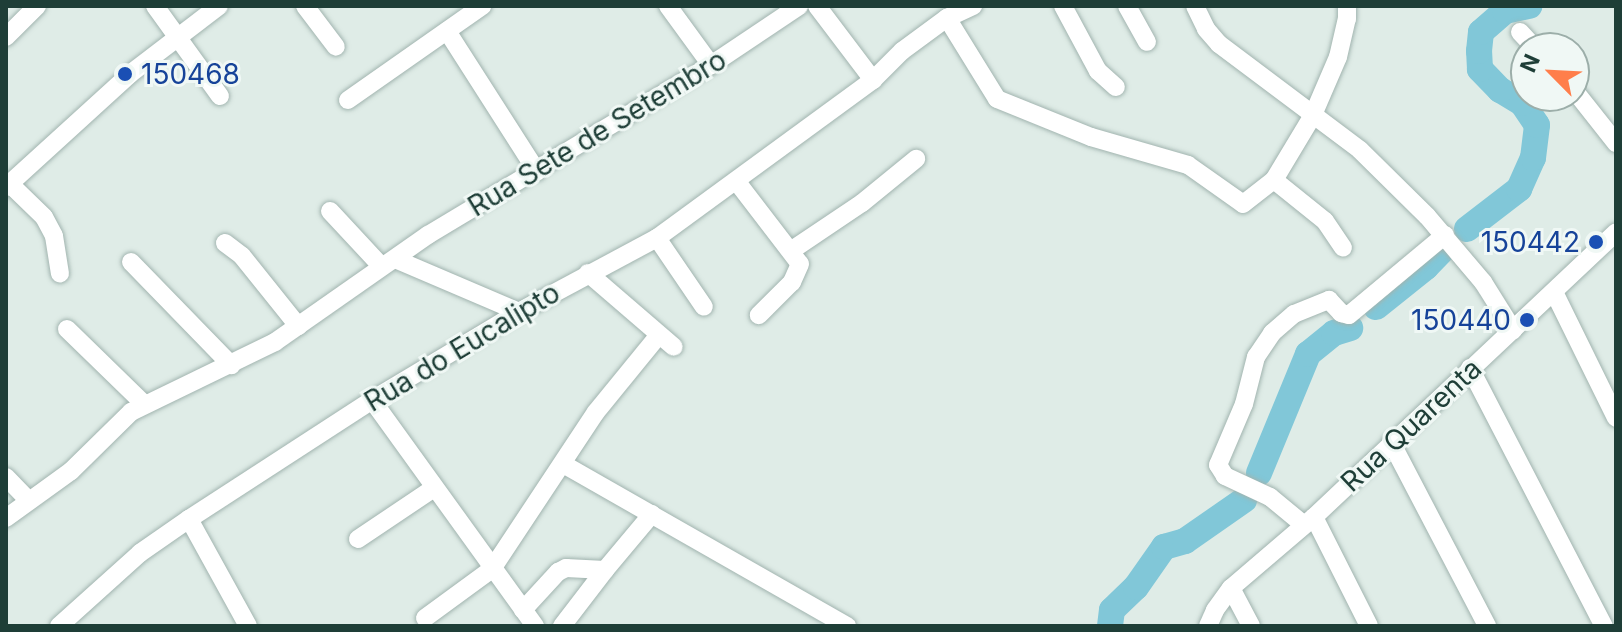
<!DOCTYPE html>
<html>
<head>
<meta charset="utf-8">
<style>
  body { margin:0 }
  #map { position:relative; width:1622px; height:632px; overflow:hidden; background:#dfece7; font-family:Inter,sans-serif }
  div>[style] { position:absolute }
  [style*='--x'] { left:calc(var(--x)*1px); top:calc(var(--y)*1px); width:calc(var(--w)*1px); rotate:calc(var(--a)*1deg) }
  .river>* { height:26px; margin:-13px; padding:0 13px; transform-origin:13px; border-radius:13px; background:#81c7d8 }
  .roads { filter:drop-shadow(0 0 2px #a1b4af) drop-shadow(0 0 2px #a1b4af) }
  .minor>* { height:18px; margin:-9px; padding:0 9px; transform-origin:9px; border-radius:9px; background:#fff }
  .dots>* { width:22px; height:22px; translate:-50% -50%; box-sizing:border-box; border:4px solid #f0f8f5; border-radius:50% }
  span { translate:-50% -50%; white-space:nowrap; text-align:center; line-height:1.15; -webkit-text-stroke:6px #f0f8f5; paint-order:stroke }
  .transit-label { font-size:28px; color:#164399 }
  .left { translate:0 -50%; text-align:left }
  .right { translate:-100% -50%; text-align:right }
  .street-label { font-size:28px; color:#1e3e37 }
  .frame { position:absolute; inset:0; border:8px solid #1e3e37; pointer-events:none }
  .north { position:absolute; left:1510px; top:32px; width:80px; height:80px; box-sizing:border-box; background:#f0f8f5; border:2px solid #9caea9; border-radius:50%; rotate:294deg; font-size:22px; font-weight:700; line-height:32px; text-align:center; color:#1e3e37 }
  .north::after { content:''; display:block; margin:auto; width:28px; height:36px; background:#ff7e4b; clip-path:polygon(50% 0,100% 100%,50% 72%,0 100%) }
</style>
</head>
<body>
<div id="map">
  <div class="river">
    <i style="--x:1467;--y:229;--w:66;--a:-37.6"></i>
    <i style="--x:1519;--y:189;--w:34;--a:-66"></i>
    <i style="--x:1533;--y:158;--w:33;--a:-83"></i>
    <i style="--x:1537;--y:125;--w:27;--a:-124"></i>
    <i style="--x:1522;--y:103;--w:26;--a:-149"></i>
    <i style="--x:1500;--y:90;--w:29;--a:-134"></i>
    <i style="--x:1480;--y:69;--w:18;--a:-93"></i>
    <i style="--x:1479;--y:51;--w:19;--a:-84"></i>
    <i style="--x:1481;--y:32;--w:32;--a:-41"></i>
    <i style="--x:1505;--y:11;--w:25;--a:-12"></i>
    <i style="--x:1376;--y:307;--w:64;--a:-38.7"></i>
    <i style="--x:1426;--y:267;--w:30;--a:-46"></i>
    <i style="--x:1259;--y:473;--w:129;--a:-67.6"></i>
    <i style="--x:1308;--y:354;--w:33;--a:-39"></i>
    <i style="--x:1334;--y:333;--w:17;--a:-17"></i>
    <i style="--x:1110;--y:626;--w:16;--a:-83"></i>
    <i style="--x:1112;--y:610;--w:33;--a:-44"></i>
    <i style="--x:1136;--y:587;--w:49;--a:-55"></i>
    <i style="--x:1164;--y:547;--w:22;--a:-16"></i>
    <i style="--x:1185;--y:541;--w:72;--a:-34.8"></i>
  </div>
  <div class="roads">
    <div class="minor">
      <i style="--x:155;--y:6;--w:111;--a:54.2"></i>
      <i style="--x:305;--y:6;--w:51;--a:52.9"></i>
      <i style="--x:668;--y:6;--w:73;--a:53.9"></i>
      <i style="--x:817;--y:6;--w:93;--a:52.9"></i>
      <i style="--x:1063;--y:6;--w:74;--a:61.7"></i>
      <i style="--x:1098;--y:71;--w:24;--a:42"></i>
      <i style="--x:1127;--y:6;--w:41;--a:60.9"></i>
      <i style="--x:1195;--y:6;--w:25;--a:64"></i>
      <i style="--x:1206;--y:29;--w:20;--a:49"></i>
      <i style="--x:1219;--y:44;--w:176;--a:36.9"></i>
      <i style="--x:1360;--y:150;--w:94;--a:44.6"></i>
      <i style="--x:1427;--y:216;--w:87;--a:49.7"></i>
      <i style="--x:1483;--y:282;--w:57;--a:58"></i>
      <i style="--x:947;--y:18;--w:95;--a:58.3"></i>
      <i style="--x:997;--y:99;--w:101;--a:22"></i>
      <i style="--x:1091;--y:137;--w:101;--a:16.1"></i>
      <i style="--x:1188;--y:165;--w:67;--a:35.3"></i>
      <i style="--x:1243;--y:204;--w:39;--a:-38"></i>
      <i style="--x:1274;--y:180;--w:76;--a:-59"></i>
      <i style="--x:1313;--y:115;--w:63;--a:-66.7"></i>
      <i style="--x:1338;--y:57;--w:39;--a:-77"></i>
      <i style="--x:1347;--y:19;--w:13;--a:-90"></i>
      <i style="--x:447;--y:31;--w:167;--a:57.4"></i>
      <i style="--x:1520;--y:32;--w:22;--a:47"></i>
      <i style="--x:6;--y:37;--w:44;--a:-45"></i>
      <i style="--x:1574;--y:90;--w:68;--a:51.6"></i>
      <i style="--x:348;--y:100;--w:164;--a:-35"></i>
      <i style="--x:1274;--y:180;--w:65;--a:38.8"></i>
      <i style="--x:1325;--y:221;--w:32;--a:56"></i>
      <i style="--x:737;--y:182;--w:103;--a:52.5"></i>
      <i style="--x:800;--y:264;--w:20;--a:114"></i>
      <i style="--x:792;--y:282;--w:47;--a:135"></i>
      <i style="--x:10;--y:184;--w:47;--a:44.1"></i>
      <i style="--x:44;--y:217;--w:21;--a:62"></i>
      <i style="--x:54;--y:236;--w:38;--a:81"></i>
      <i style="--x:6;--y:187;--w:168;--a:-42.3"></i>
      <i style="--x:130;--y:74;--w:112;--a:-37.4"></i>
      <i style="--x:330;--y:211;--w:76;--a:47.1"></i>
      <i style="--x:657;--y:238;--w:83;--a:55.7"></i>
      <i style="--x:225;--y:243;--w:21;--a:37"></i>
      <i style="--x:242;--y:256;--w:90;--a:51.3"></i>
      <i style="--x:792;--y:250;--w:84;--a:-33.9"></i>
      <i style="--x:862;--y:203;--w:70;--a:-39.2"></i>
      <i style="--x:395;--y:259;--w:135;--a:23.1"></i>
      <i style="--x:131;--y:262;--w:144;--a:45.8"></i>
      <i style="--x:588;--y:273;--w:113;--a:40.7"></i>
      <i style="--x:1554;--y:292;--w:140;--a:63.8"></i>
      <i style="--x:67;--y:329;--w:107;--a:44.2"></i>
      <i style="--x:1470;--y:368;--w:291;--a:62.6"></i>
      <i style="--x:372;--y:400;--w:279;--a:54.2"></i>
      <i style="--x:1391;--y:442;--w:208;--a:62.4"></i>
      <i style="--x:563;--y:464;--w:327;--a:29.7"></i>
      <i style="--x:6;--y:477;--w:33;--a:46"></i>
      <i style="--x:1314;--y:517;--w:122;--a:63.2"></i>
      <i style="--x:6;--y:518;--w:80;--a:-35.9"></i>
      <i style="--x:71;--y:471;--w:84;--a:-44.5"></i>
      <i style="--x:131;--y:412;--w:160;--a:-25.9"></i>
      <i style="--x:275;--y:342;--w:187;--a:-35"></i>
      <i style="--x:428;--y:235;--w:330;--a:-31"></i>
      <i style="--x:711;--y:65;--w:106;--a:-33.8"></i>
      <i style="--x:189;--y:519;--w:122;--a:61.1"></i>
      <i style="--x:1304;--y:525;--w:44;--a:-140.5"></i>
      <i style="--x:1270;--y:497;--w:50;--a:-155"></i>
      <i style="--x:1225;--y:476;--w:13;--a:-122"></i>
      <i style="--x:1218;--y:465;--w:66;--a:-66.9"></i>
      <i style="--x:1244;--y:404;--w:49;--a:-75.7"></i>
      <i style="--x:1256;--y:357;--w:29;--a:-56"></i>
      <i style="--x:1272;--y:333;--w:29;--a:-41"></i>
      <i style="--x:1294;--y:314;--w:38;--a:-22"></i>
      <i style="--x:1329;--y:300;--w:18;--a:47"></i>
      <i style="--x:1341;--y:313;--w:8;--a:14"></i>
      <i style="--x:1349;--y:315;--w:125;--a:-39.8"></i>
      <i style="--x:358;--y:539;--w:92;--a:-33.9"></i>
      <i style="--x:1231;--y:588;--w:43;--a:62.2"></i>
      <i style="--x:523;--y:610;--w:52;--a:-47.4"></i>
      <i style="--x:558;--y:572;--w:9;--a:-27"></i>
      <i style="--x:566;--y:568;--w:39;--a:3"></i>
      <i style="--x:605;--y:570;--w:73;--a:-50"></i>
      <i style="--x:425;--y:618;--w:83;--a:-36.2"></i>
      <i style="--x:492;--y:569;--w:188;--a:-56.5"></i>
      <i style="--x:596;--y:412;--w:98;--a:-50.8"></i>
      <i style="--x:59;--y:626;--w:109;--a:-42"></i>
      <i style="--x:140;--y:553;--w:60;--a:-34.8"></i>
      <i style="--x:189;--y:519;--w:218;--a:-33"></i>
      <i style="--x:372;--y:400;--w:171;--a:-30.9"></i>
      <i style="--x:519;--y:312;--w:157;--a:-28.2"></i>
      <i style="--x:657;--y:238;--w:268;--a:-36.2"></i>
      <i style="--x:873;--y:80;--w:41;--a:-45"></i>
      <i style="--x:902;--y:51;--w:56;--a:-36.3"></i>
      <i style="--x:947;--y:18;--w:29;--a:-25"></i>
      <i style="--x:562;--y:626;--w:71;--a:-52.5"></i>
      <i style="--x:1208;--y:626;--w:17;--a:-66"></i>
      <i style="--x:1215;--y:610;--w:27;--a:-54"></i>
      <i style="--x:1231;--y:588;--w:109;--a:-40.5"></i>
      <i style="--x:1314;--y:517;--w:415;--a:-43.3"></i>
    </div>
  </div>
  <div class="dots">
    <i style="left:125px;top:74px;background:#1a4fb4"></i>
    <i style="left:1596px;top:242px;background:#1a4fb4"></i>
    <i style="left:1527px;top:320px;background:#1a4fb4"></i>
  </div>
  <div class="transit-label">
    <span class="left" style="left:141px;top:74px">150468</span>
    <span class="right" style="left:1580px;top:242px">150442</span>
    <span class="right" style="left:1511px;top:320px">150440</span>
  </div>
  <div class="street-label">
    <span style="left:597px;top:133px;rotate:-31deg">Rua Sete de Setembro</span>
    <span style="left:462px;top:347px;rotate:-31deg">Rua do Eucalipto</span>
    <span style="left:1411px;top:425px;rotate:-43deg">Rua Quarenta</span>
  </div>
  <div class="frame"></div>
  <div class="north">N</div>
</div>
</body>
</html>
